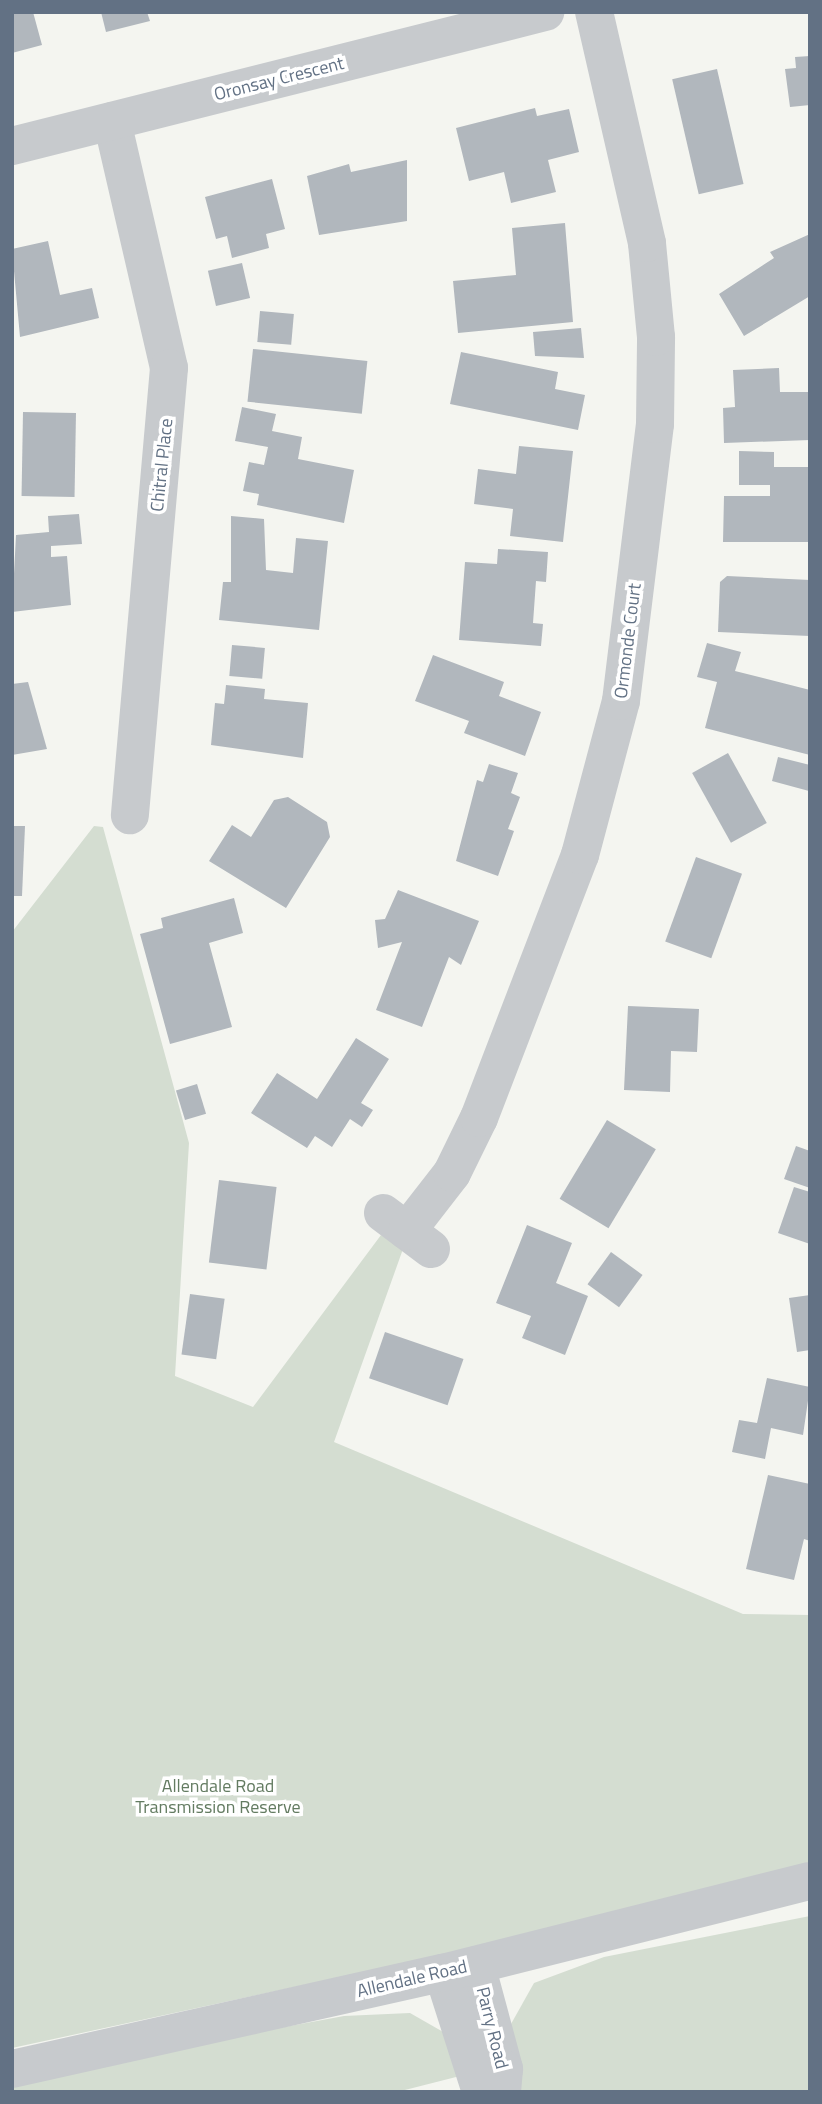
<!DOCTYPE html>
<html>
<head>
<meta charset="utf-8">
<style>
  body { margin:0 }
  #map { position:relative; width:822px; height:2104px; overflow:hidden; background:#f4f5f0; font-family:"Titillium Web",sans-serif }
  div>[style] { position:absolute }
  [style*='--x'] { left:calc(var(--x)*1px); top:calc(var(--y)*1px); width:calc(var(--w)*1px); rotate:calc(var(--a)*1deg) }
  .green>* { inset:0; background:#d4ddd1 }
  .building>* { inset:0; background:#b1b7bd; transform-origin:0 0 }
  .minor>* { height:38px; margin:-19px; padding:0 19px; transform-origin:19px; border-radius:19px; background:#c7cacd }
  .tertiary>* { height:38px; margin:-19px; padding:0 19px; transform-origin:19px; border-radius:19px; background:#c7cacd }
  span { translate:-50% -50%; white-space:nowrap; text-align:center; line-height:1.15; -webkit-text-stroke:7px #fff; paint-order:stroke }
  .street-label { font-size:18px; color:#627184 }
  .park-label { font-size:18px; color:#637b61 }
  .frame { position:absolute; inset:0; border:14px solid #627184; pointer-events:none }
</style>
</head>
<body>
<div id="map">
  <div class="green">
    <i style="clip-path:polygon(94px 826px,103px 827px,189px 1143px,175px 1376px,253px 1407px,381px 1235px,403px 1249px,334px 1442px,743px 1614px,810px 1615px,810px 1864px,429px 1958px,12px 2048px,12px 932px)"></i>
    <i style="clip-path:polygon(810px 1916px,810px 2092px,521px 2092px,511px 2024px,534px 1983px,604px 1957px)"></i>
    <i style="clip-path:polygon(410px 2013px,445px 2033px,460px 2076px,397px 2092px,12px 2092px,12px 2086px,257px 2032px,344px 2016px)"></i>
  </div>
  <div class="building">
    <i style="clip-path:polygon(12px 12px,33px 12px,42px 45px,12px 53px)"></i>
    <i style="clip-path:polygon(101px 12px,147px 12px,150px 21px,106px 32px)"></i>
    <i style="clip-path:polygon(810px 56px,810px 105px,790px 107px,785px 69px,796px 68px,795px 57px)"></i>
    <i style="left:717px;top:69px;width:118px;height:46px;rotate:77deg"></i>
    <i style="clip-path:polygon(535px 108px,537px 116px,569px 109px,579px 152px,548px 160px,556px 192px,511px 203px,504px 172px,469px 181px,456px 128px)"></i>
    <i style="clip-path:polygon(407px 160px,407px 221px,319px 235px,307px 176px,349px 164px,351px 172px)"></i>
    <i style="clip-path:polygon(272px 179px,285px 229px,266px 234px,269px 248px,232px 258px,227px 236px,216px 239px,205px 197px)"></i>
    <i style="clip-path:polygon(565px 223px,573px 322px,458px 333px,453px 281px,516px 275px,512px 228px)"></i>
    <i style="clip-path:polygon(810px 234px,810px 296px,744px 336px,719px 294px,774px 258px,770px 252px)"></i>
    <i style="clip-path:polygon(48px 241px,60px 295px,92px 288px,99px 318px,20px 337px,12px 249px)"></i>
    <i style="left:242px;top:263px;width:36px;height:35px;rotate:77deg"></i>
    <i style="left:260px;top:311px;width:34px;height:31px;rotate:5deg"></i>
    <i style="clip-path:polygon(581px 328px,584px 358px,535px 356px,533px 332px)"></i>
    <i style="left:253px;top:349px;width:115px;height:53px;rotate:6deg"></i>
    <i style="clip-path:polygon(461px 352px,558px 372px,555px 389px,585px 395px,578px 430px,450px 404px)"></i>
    <i style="clip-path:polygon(779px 368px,780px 392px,810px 392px,810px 440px,724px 443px,723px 408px,735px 407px,733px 370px)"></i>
    <i style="clip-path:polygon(242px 407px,276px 414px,272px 431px,302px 437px,298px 459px,354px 470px,344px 523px,257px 505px,259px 494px,243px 491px,249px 462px,264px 465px,268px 447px,235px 441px)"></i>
    <i style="left:23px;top:412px;width:53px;height:84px;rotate:1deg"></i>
    <i style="clip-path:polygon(519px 446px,573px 451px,563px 542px,510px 536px,513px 509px,474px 504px,478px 469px,516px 474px)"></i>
    <i style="clip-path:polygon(739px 451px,774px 452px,774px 467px,810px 467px,810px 542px,723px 542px,724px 496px,770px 496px,770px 485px,739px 485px)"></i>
    <i style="clip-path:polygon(79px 514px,82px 544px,51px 546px,51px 557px,67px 556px,71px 605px,12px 612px,16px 535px,49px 532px,48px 516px)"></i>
    <i style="clip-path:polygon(231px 516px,264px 519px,266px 570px,293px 573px,296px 538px,328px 541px,319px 630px,219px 620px,223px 582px,231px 582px)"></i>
    <i style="clip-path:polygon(498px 549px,548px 552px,546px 582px,536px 581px,533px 623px,543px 624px,541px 646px,459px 640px,465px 562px,497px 564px)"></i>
    <i style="clip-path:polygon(727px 576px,810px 580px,810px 636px,718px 632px,720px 582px)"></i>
    <i style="clip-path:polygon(707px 643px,741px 652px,735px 671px,810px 690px,810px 755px,705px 728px,717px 682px,697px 677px)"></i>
    <i style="left:232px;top:645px;width:33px;height:31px;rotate:5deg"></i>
    <i style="clip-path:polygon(433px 655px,504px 682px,499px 696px,541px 712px,525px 756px,464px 733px,469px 721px,415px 701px)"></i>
    <i style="clip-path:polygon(28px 682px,47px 749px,12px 755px,12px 684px)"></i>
    <i style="clip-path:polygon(226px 685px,265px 689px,264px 699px,308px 703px,303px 758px,211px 745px,215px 703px,224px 704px)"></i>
    <i style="left:728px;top:753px;width:80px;height:41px;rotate:61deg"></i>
    <i style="clip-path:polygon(778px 757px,810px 765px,809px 791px,772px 781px)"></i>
    <i style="clip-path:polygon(489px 764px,518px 773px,511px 793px,520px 797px,508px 829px,514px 831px,498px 876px,456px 861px,477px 780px,483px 782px)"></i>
    <i style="clip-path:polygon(288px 797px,327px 822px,330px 837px,286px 908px,209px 861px,232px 825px,251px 837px,274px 800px)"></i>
    <i style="clip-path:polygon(12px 826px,25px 826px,22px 896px,12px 896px)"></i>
    <i style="left:696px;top:857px;width:49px;height:90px;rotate:20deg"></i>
    <i style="clip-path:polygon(398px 890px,479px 921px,461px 965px,449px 957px,422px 1027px,376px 1010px,402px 942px,378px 948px,375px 920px,385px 919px)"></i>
    <i style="clip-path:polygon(234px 898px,243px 933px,209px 943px,232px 1027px,170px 1044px,140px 934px,163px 928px,161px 918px)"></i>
    <i style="clip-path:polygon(628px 1006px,699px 1009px,697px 1052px,671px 1051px,670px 1092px,624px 1090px)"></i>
    <i style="clip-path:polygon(356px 1038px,389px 1059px,361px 1103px,373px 1110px,362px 1127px,350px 1119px,332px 1147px,315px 1136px,307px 1148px,251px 1113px,277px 1073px,317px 1099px)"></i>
    <i style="left:197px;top:1084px;width:31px;height:22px;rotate:73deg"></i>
    <i style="left:607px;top:1120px;width:57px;height:92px;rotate:31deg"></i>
    <i style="clip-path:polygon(796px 1146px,810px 1151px,810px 1188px,784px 1179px)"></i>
    <i style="left:219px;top:1180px;width:58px;height:83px;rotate:7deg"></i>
    <i style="clip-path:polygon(794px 1187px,810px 1192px,810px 1244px,778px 1233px)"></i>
    <i style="clip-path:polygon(527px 1225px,572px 1243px,556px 1283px,588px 1296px,565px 1355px,522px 1338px,531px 1316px,496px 1303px)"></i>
    <i style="left:611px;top:1252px;width:39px;height:40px;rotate:36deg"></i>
    <i style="left:190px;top:1294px;width:35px;height:61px;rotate:8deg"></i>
    <i style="clip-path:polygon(810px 1295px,810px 1350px,797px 1352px,789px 1298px)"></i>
    <i style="left:385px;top:1332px;width:83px;height:49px;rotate:19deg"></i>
    <i style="clip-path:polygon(767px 1378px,810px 1387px,803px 1435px,771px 1428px,765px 1459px,732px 1452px,739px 1420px,757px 1423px)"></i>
    <i style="clip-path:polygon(768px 1475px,810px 1484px,810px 1541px,804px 1539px,794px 1580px,746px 1569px)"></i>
  </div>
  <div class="minor">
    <i style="--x:112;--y:121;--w:253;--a:77"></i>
    <i style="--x:169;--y:368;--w:449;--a:95"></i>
    <i style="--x:12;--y:146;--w:550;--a:-14.11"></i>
    <i style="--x:383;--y:1213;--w:60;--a:36.9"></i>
    <i style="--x:407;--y:1231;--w:73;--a:-52.2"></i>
    <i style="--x:452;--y:1173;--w:61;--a:-63.9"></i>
    <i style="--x:479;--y:1118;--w:282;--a:-69"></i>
    <i style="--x:580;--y:855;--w:159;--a:-75.1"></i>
    <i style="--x:621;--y:701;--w:279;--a:-83"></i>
    <i style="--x:655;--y:424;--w:87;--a:-89.3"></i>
    <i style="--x:656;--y:337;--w:94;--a:-95.5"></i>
    <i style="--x:647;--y:243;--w:237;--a:-102.9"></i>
    <i style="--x:476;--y:1965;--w:108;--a:74.9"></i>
    <i style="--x:504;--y:2069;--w:23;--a:95"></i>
    <i style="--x:443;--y:1973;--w:125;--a:72.3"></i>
  </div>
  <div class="tertiary">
    <i style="--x:12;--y:2069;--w:442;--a:-12.6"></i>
    <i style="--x:443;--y:1973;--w:378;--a:-14.1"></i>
  </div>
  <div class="street-label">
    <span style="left:279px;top:79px;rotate:-14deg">Oronsay Crescent</span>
    <span style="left:162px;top:465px;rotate:-84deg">Chitral Place</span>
    <span style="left:628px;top:641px;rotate:-83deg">Ormonde Court</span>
    <span style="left:412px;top:1979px;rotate:-13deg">Allendale Road</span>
    <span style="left:492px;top:2028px;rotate:76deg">Parry Road</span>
  </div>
  <div class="park-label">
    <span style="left:218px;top:1797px">Allendale Road<br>Transmission Reserve</span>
  </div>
  <div class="frame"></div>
</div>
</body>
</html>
